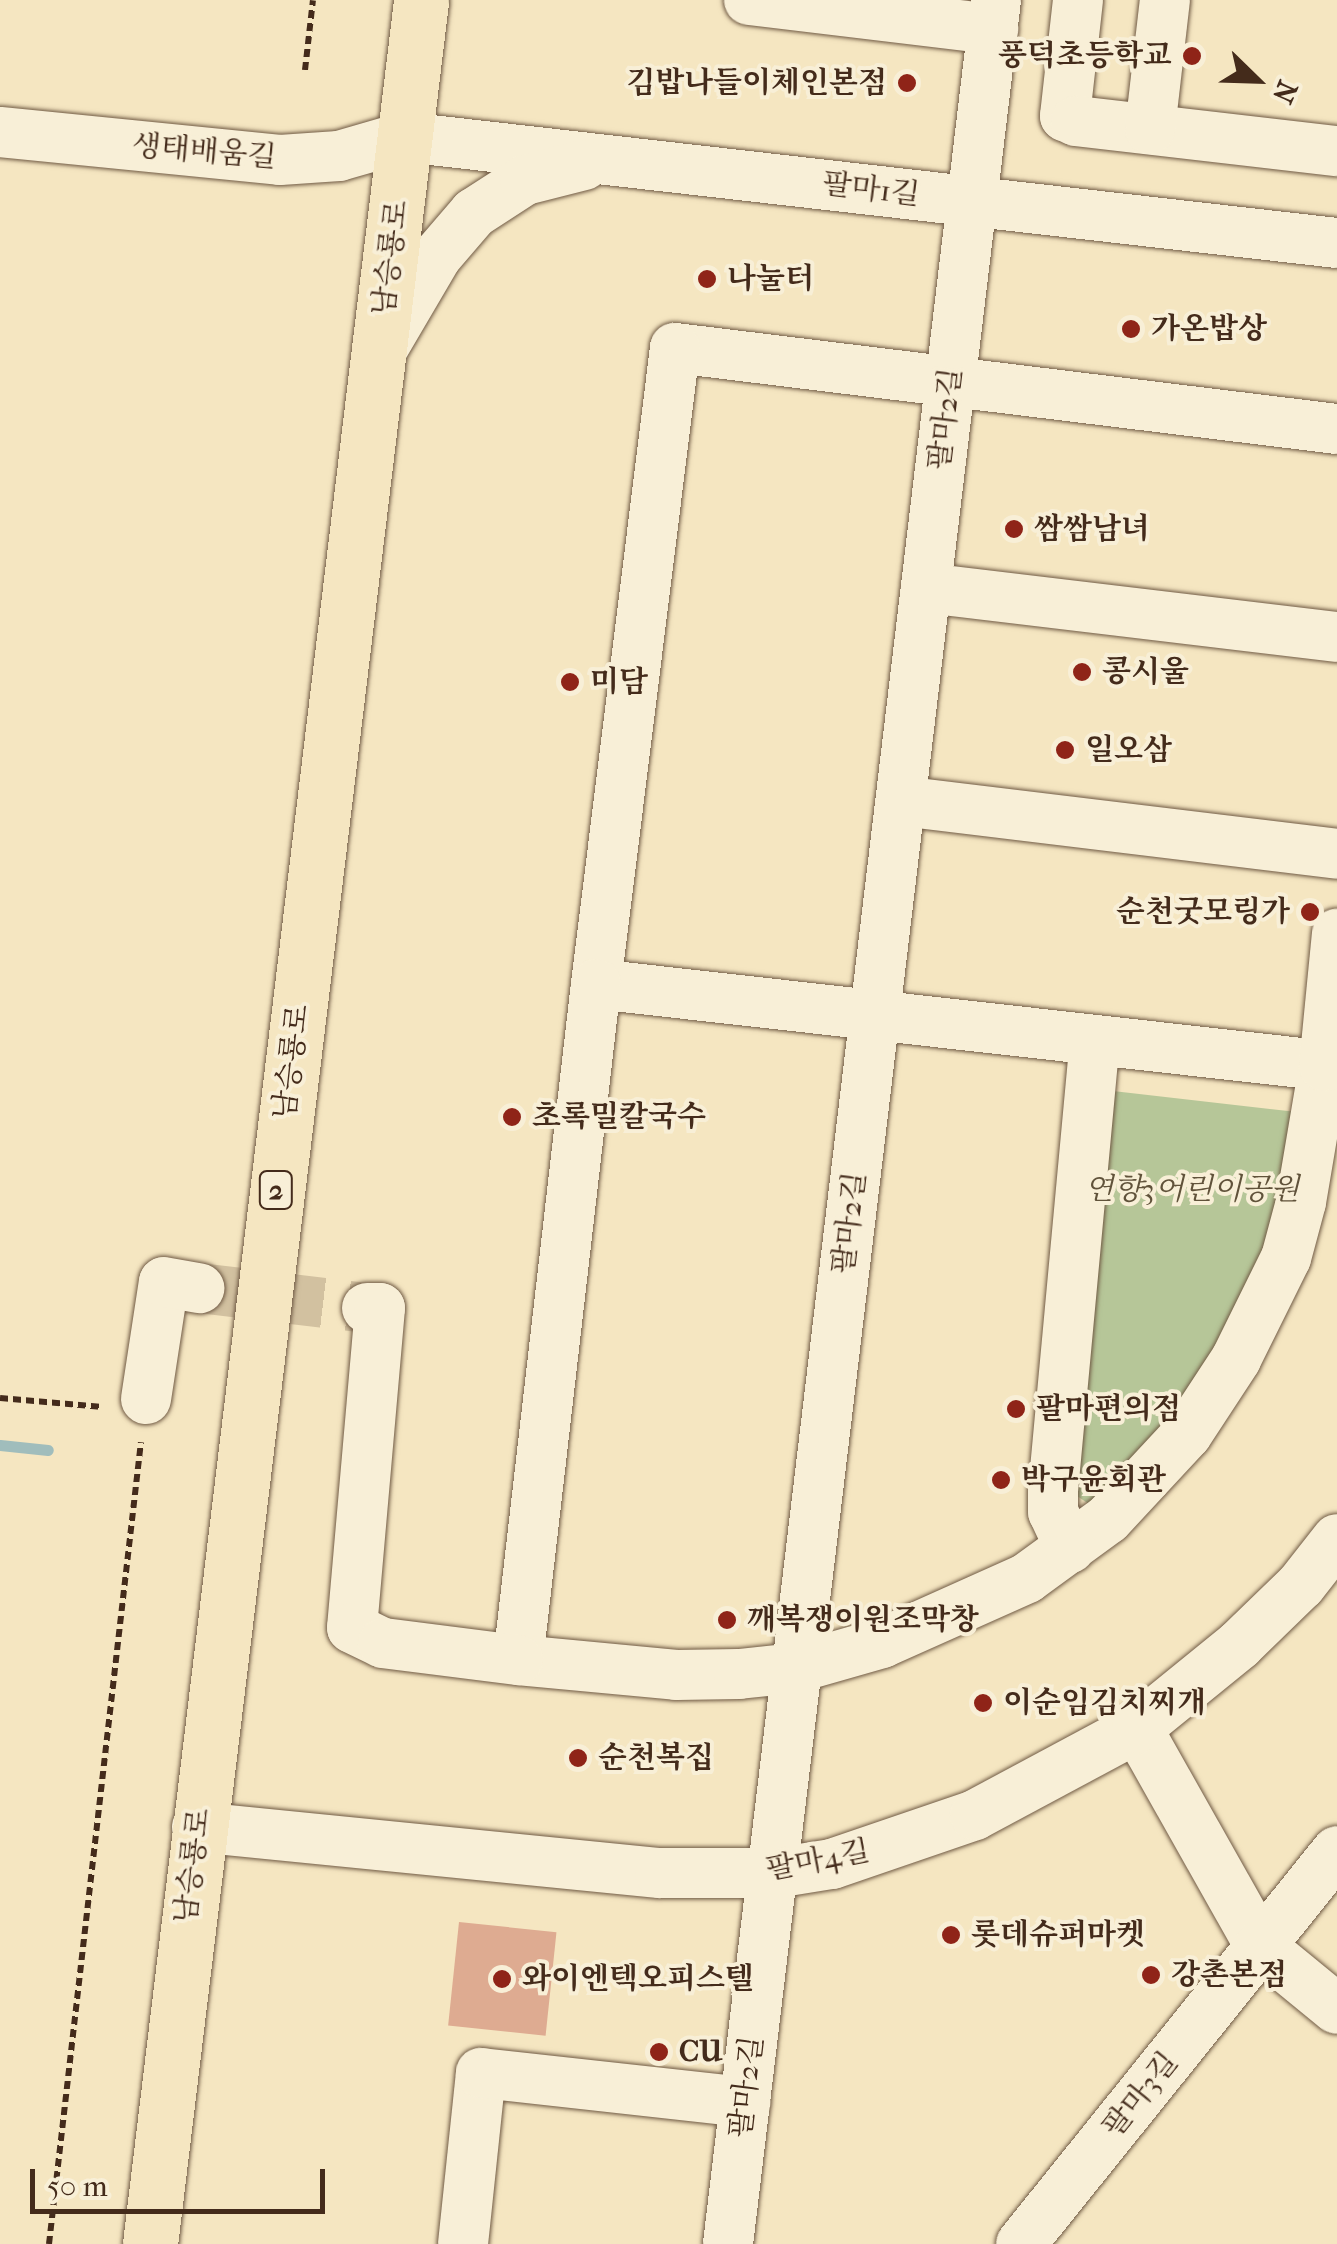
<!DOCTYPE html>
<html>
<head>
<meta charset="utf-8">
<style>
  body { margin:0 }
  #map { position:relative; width:1337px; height:2244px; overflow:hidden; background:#f5e6c1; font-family:"IM FELL French Canon","Noto Serif KR",serif }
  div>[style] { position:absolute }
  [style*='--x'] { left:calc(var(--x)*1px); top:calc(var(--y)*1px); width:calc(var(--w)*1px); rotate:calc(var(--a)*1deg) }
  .green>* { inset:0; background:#b6c698 }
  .stream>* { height:11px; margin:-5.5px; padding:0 5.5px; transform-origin:5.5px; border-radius:5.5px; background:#a0bdbc }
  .building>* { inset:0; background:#deab91; transform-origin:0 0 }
  .minor-tunnel>* { height:50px; margin-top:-25px; transform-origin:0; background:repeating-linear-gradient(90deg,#d2c1a0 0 50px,transparent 0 75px) }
  .path>* { height:6px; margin-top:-3px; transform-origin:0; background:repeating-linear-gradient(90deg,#442b1b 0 8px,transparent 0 13px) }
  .roads { filter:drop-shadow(0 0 2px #705a44) drop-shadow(0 0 2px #705a44) }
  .minor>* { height:50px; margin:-25px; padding:0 25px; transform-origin:25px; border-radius:25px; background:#f8efd7 }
  .major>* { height:55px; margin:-27.5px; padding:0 27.5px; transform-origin:27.5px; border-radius:27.5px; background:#f5e6c1 }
  .dots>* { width:28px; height:28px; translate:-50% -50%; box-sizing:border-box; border:5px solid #f8efd7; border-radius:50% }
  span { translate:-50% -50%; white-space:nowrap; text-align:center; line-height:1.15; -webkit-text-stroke:8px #f8efd7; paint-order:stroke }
  .shield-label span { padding:2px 8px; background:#f8efd7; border:2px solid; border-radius:8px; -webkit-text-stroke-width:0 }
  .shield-label { font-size:28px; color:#442b1b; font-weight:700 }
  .poi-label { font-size:30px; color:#442b1b; font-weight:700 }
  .right { translate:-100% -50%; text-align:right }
  .left { translate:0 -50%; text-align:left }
  .street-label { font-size:30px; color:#442b1b }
  .park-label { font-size:30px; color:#60523a; font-style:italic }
  .north { position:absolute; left:1207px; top:30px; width:100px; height:100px; -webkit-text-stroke:8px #f8efd7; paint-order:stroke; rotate:113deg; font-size:28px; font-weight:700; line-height:40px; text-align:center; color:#442b1b }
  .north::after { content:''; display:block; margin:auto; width:35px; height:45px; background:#442b1b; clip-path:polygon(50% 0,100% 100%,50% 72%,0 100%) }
  .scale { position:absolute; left:30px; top:2169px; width:295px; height:45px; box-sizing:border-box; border:5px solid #442b1b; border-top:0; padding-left:12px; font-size:30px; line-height:35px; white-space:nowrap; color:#442b1b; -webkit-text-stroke:8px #f8efd7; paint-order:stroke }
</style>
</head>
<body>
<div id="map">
  <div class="green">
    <i style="clip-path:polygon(1113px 1091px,1297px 1112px,1264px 1256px,1235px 1333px,1101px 1512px,1074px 1494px)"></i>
  </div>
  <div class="stream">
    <i style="--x:0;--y:1445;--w:48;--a:5.9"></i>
  </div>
  <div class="building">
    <i style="left:459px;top:1922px;width:98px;height:104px;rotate:6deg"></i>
  </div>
  <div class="minor-tunnel">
    <i style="--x:199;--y:1288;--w:169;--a:6.8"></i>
  </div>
  <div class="path">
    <i style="--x:305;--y:70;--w:70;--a:-83.5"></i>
    <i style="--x:0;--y:1398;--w:103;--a:5"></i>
    <i style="--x:49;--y:2244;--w:807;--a:-83.46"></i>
  </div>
  <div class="roads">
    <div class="minor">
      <i style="--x:749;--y:0;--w:246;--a:6.8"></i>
      <i style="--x:1078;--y:0;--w:117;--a:96.4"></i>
      <i style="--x:1065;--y:116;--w:12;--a:24"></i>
      <i style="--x:1076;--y:121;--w:263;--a:6.6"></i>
      <i style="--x:1150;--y:129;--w:130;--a:-83.4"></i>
      <i style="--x:0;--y:132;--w:281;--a:5.7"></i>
      <i style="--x:280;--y:160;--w:59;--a:-3.9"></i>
      <i style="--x:339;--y:156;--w:69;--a:-16.1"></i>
      <i style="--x:405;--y:137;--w:938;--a:6.49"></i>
      <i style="--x:380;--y:353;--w:113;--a:-59.6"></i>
      <i style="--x:437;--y:256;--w:57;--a:-49.3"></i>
      <i style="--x:474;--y:213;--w:61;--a:-32.9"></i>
      <i style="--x:525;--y:180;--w:61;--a:-14.3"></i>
      <i style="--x:1337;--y:429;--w:667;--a:-173.02"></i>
      <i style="--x:675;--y:348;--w:641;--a:97.08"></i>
      <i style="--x:596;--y:984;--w:746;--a:6.39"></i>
      <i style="--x:926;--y:588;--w:414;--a:6.8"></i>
      <i style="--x:901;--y:801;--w:439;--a:6.9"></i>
      <i style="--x:596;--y:984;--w:680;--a:96.58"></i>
      <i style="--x:518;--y:1660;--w:159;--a:5.4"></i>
      <i style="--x:676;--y:1675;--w:63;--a:-0.9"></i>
      <i style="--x:739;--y:1674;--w:56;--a:-6.1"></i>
      <i style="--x:795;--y:1668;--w:91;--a:-16"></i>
      <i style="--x:882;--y:1643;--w:159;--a:-24.1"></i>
      <i style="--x:1027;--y:1578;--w:100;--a:-36.1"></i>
      <i style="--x:1108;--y:1519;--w:116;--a:-47.1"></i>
      <i style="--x:1187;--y:1434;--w:90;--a:-56.8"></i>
      <i style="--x:1236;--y:1359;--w:113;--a:-63.7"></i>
      <i style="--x:1286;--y:1258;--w:58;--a:-75"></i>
      <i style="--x:1301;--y:1202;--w:138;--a:-80.4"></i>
      <i style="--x:1324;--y:1066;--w:133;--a:-84.4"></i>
      <i style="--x:367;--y:1308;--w:13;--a:0"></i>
      <i style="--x:380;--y:1308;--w:321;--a:95"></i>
      <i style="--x:352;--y:1628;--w:34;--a:26"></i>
      <i style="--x:383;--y:1643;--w:136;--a:7.2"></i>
      <i style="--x:146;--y:1399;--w:118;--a:-81.3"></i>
      <i style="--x:164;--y:1282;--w:36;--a:10"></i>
      <i style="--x:1070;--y:1548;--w:40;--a:-115"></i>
      <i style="--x:1053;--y:1512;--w:21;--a:-90"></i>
      <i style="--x:1053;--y:1491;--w:452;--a:-84.7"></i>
      <i style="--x:1137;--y:1728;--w:250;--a:60.6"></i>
      <i style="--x:1260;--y:1946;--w:99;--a:39.3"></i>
      <i style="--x:197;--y:1827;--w:465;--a:5.7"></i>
      <i style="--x:660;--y:1873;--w:115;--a:0"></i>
      <i style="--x:775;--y:1873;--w:58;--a:-9"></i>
      <i style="--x:832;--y:1864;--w:151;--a:-18.9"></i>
      <i style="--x:975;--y:1815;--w:184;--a:-28.2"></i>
      <i style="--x:1137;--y:1728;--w:132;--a:-39.1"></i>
      <i style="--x:1239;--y:1645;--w:86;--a:-44.1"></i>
      <i style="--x:1301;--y:1585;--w:58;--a:-52"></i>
      <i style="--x:463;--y:2244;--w:172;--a:-84"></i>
      <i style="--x:481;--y:2073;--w:266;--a:6.3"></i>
      <i style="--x:728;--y:2244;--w:2260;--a:-83.19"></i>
      <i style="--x:1021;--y:2244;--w:504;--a:-51.2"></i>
    </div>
    <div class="major">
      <i style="--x:150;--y:2244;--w:2260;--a:-83.11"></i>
    </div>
  </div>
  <div class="dots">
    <i style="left:1192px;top:56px;background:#8f2418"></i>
    <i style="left:907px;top:83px;background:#8f2418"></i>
    <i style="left:707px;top:279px;background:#8f2418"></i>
    <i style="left:1131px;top:329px;background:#8f2418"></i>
    <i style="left:1014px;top:529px;background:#8f2418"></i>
    <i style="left:1082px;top:672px;background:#8f2418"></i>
    <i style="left:570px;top:682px;background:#8f2418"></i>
    <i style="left:1065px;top:750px;background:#8f2418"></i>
    <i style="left:1310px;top:912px;background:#8f2418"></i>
    <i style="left:512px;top:1117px;background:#8f2418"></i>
    <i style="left:1016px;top:1409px;background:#8f2418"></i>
    <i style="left:1001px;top:1480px;background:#8f2418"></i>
    <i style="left:727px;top:1620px;background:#8f2418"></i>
    <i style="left:983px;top:1703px;background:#8f2418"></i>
    <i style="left:578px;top:1758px;background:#8f2418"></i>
    <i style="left:951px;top:1935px;background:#8f2418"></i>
    <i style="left:1151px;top:1975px;background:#8f2418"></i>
    <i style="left:502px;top:1979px;background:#8f2418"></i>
    <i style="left:659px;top:2052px;background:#8f2418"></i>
  </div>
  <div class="shield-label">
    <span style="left:276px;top:1190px">2</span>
  </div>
  <div class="poi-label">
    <span class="right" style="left:1172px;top:56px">풍덕초등학교</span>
    <span class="right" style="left:887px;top:83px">김밥나들이체인본점</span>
    <span class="left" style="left:727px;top:279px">나눌터</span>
    <span class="left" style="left:1151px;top:329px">가온밥상</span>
    <span class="left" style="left:1034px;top:529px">쌈쌈남녀</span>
    <span class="left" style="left:1102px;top:672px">콩시울</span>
    <span class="left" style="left:590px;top:682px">미담</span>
    <span class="left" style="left:1085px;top:750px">일오삼</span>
    <span class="right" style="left:1290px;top:912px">순천굿모링가</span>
    <span class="left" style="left:532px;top:1117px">초록밀칼국수</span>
    <span class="left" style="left:1036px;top:1409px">팔마편의점</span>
    <span class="left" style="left:1021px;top:1480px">박구윤회관</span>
    <span class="left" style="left:747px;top:1620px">깨복쟁이원조막창</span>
    <span class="left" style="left:1003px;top:1703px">이순임김치찌개</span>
    <span class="left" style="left:598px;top:1758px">순천복집</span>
    <span class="left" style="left:971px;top:1935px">롯데슈퍼마켓</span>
    <span class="left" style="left:1171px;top:1975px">강촌본점</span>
    <span class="left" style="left:522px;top:1979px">와이엔텍오피스텔</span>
    <span class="left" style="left:679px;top:2052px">CU</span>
  </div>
  <div class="street-label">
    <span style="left:204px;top:152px;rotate:5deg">생태배움길</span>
    <span style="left:871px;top:190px;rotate:7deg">팔마1길</span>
    <span style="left:391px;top:258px;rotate:-83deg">남승룡로</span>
    <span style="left:946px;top:419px;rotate:-83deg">팔마2길</span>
    <span style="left:292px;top:1062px;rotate:-83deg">남승룡로</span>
    <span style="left:850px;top:1223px;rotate:-83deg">팔마2길</span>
    <span style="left:818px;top:1861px;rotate:-11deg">팔마4길</span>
    <span style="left:193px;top:1866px;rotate:-83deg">남승룡로</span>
    <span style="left:747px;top:2087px;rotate:-83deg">팔마2길</span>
    <span style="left:1141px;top:2095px;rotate:-51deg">팔마3길</span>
  </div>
  <div class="park-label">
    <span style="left:1192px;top:1190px">연향3어린이공원</span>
  </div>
  <div class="north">N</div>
  <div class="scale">50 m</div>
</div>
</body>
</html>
